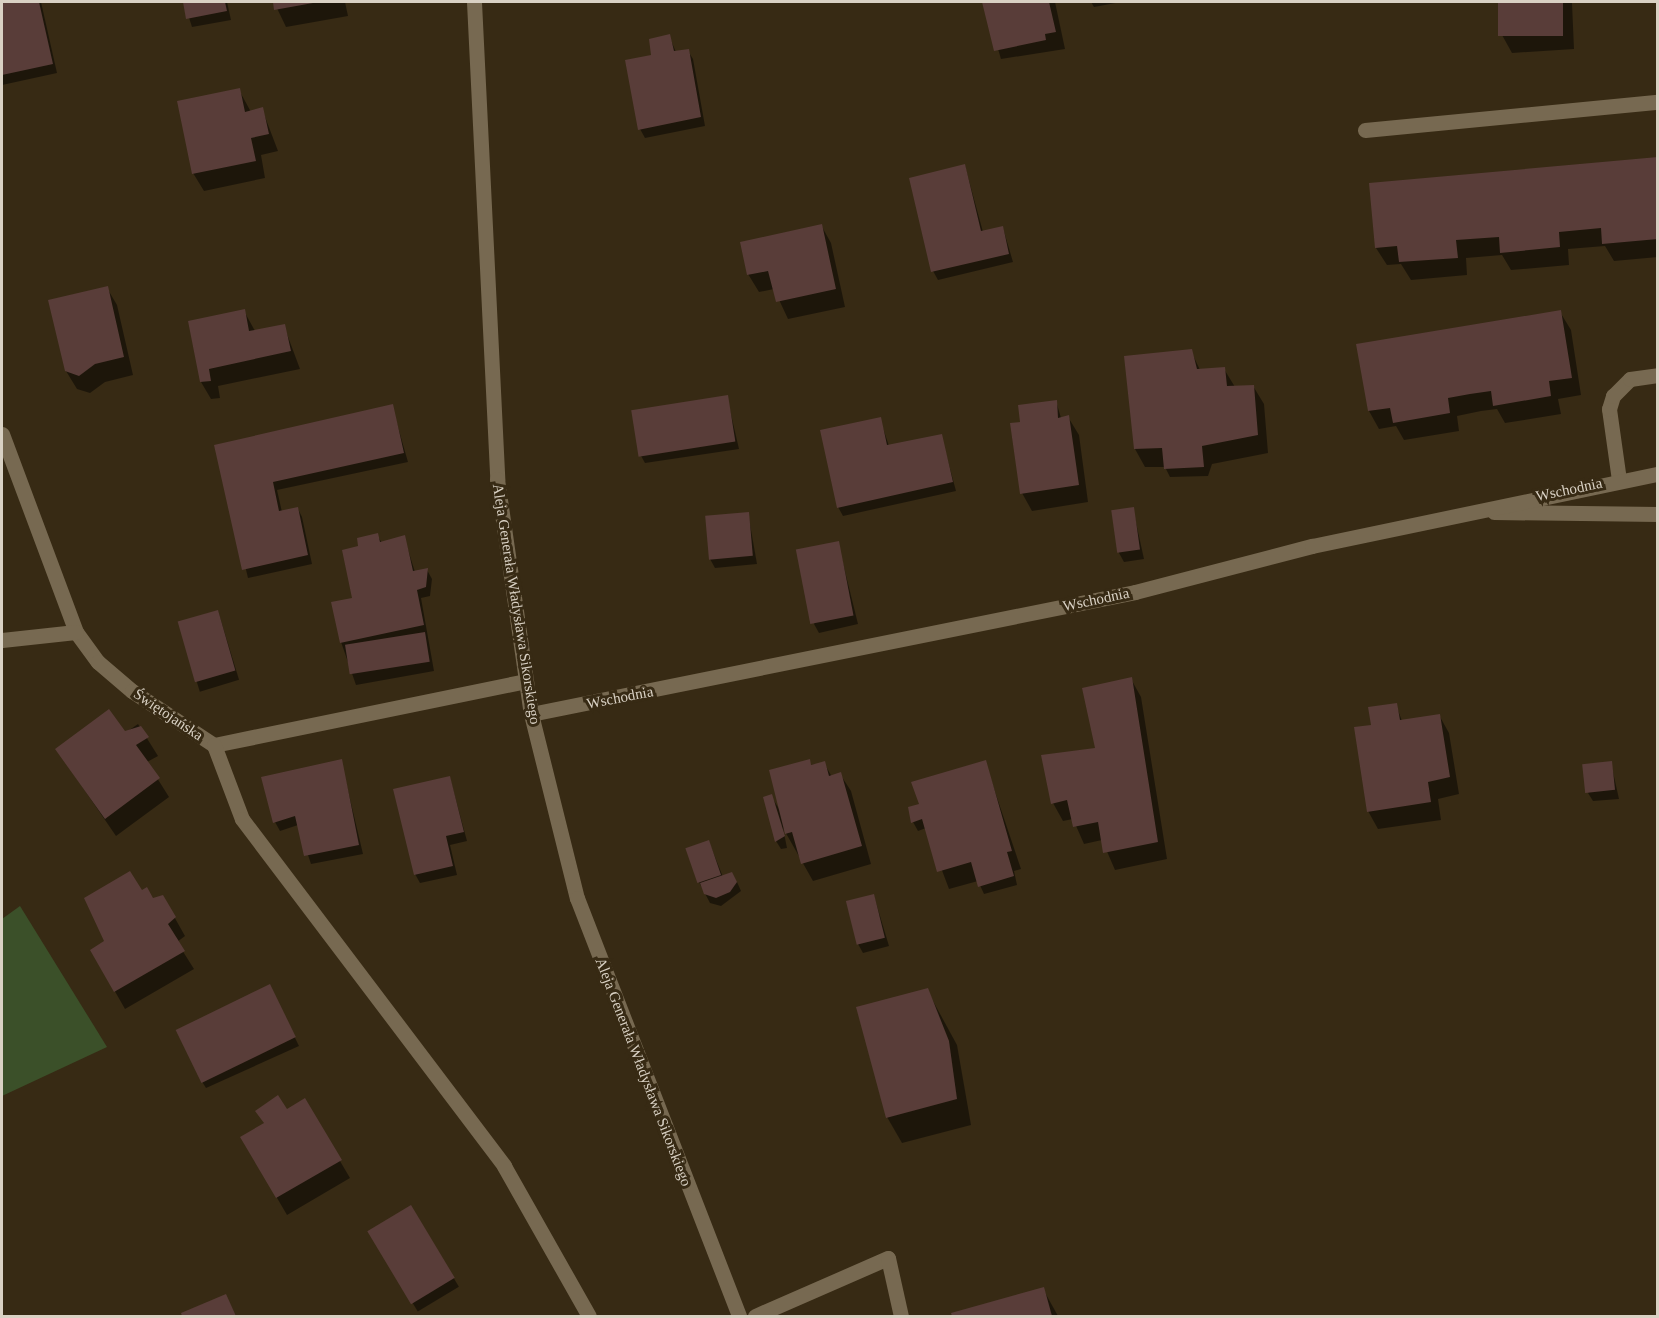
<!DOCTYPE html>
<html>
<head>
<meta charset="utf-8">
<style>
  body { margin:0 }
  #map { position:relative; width:1659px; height:1318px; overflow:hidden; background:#372a14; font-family:"Times New Roman",serif }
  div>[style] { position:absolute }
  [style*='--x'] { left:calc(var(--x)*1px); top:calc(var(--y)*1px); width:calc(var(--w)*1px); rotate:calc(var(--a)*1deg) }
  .green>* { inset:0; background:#3b5029 }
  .shadow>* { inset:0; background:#0007; transform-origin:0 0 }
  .building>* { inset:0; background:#593d39; transform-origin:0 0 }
  .service>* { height:15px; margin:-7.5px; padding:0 7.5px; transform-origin:7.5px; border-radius:7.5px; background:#776951 }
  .minor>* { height:15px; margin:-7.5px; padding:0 7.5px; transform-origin:7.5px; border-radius:7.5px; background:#776951 }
  .secondary>* { height:15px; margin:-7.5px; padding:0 7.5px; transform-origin:7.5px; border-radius:7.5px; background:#776951 }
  span { translate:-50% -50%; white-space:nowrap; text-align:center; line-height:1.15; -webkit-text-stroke:6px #372a14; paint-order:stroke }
  .street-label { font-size:15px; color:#d9d1c4 }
  .frame { position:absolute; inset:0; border:3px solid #d9d1c4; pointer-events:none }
</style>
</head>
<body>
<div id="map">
  <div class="green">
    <i style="clip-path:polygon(20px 906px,107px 1047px,2px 1096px,2px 919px)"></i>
  </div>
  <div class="shadow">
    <i style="clip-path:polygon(2px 2px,41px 2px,57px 73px,2px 85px)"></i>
    <i style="clip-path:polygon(184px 2px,227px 2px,231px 20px,192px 27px)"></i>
    <i style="clip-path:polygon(274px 2px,345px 2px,348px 16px,286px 27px)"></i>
    <i style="clip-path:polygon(984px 2px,1055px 2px,1065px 49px,1001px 59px)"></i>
    <i style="clip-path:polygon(1091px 2px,1121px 2px,1094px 7px)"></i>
    <i style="clip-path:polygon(1498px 2px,1578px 2px,1572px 3px,1574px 49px,1512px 53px,1502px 35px)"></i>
    <i style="clip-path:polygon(669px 36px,676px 52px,688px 51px,693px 59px,705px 126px,645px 138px,640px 129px,653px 56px)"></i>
    <i style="clip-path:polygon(239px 90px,251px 112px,262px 109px,278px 151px,261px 155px,265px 178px,204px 191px,193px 173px)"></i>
    <i style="clip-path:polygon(1658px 159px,1658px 257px,1614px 261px,1605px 246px,1568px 249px,1569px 265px,1511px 270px,1502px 255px,1466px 258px,1467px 275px,1411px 280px,1401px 264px,1387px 265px,1376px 248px)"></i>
    <i style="clip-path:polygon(965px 166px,983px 232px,1003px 228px,1013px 262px,938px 280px,933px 271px)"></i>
    <i style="clip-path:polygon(821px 225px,831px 243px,845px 307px,788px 319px,774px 289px,759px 292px,748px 274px)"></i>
    <i style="clip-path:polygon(107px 288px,117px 305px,133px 375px,105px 382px,90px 393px,77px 389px,66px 371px)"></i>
    <i style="clip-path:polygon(244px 311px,255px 331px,284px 326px,300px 369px,218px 386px,220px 398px,211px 399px,201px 382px)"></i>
    <i style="clip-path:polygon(1560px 312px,1571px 330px,1581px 395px,1558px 399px,1561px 414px,1505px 423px,1497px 409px,1481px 411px,1457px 416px,1459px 431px,1404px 440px,1396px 426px,1379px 429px,1369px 411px,1358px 346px)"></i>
    <i style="clip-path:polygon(1191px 351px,1200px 370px,1224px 369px,1235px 387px,1253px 386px,1264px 404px,1268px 453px,1212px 464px,1208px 476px,1170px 477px,1165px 467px,1145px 467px,1135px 449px,1125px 358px)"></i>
    <i style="clip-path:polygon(727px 397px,739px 449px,645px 463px,640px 454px)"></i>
    <i style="clip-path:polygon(1056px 401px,1061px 418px,1068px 417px,1079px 435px,1088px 502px,1032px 511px,1022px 493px,1023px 423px)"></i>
    <i style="clip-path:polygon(392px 406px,408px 462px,277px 490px,282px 512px,298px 509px,302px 517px,312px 564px,248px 578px,216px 446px)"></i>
    <i style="clip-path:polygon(880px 419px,889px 446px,941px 435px,956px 491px,843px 516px,838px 507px)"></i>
    <i style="clip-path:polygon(1133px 509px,1144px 559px,1124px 562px,1119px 553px)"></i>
    <i style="clip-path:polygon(748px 513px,757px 564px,715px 568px,710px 559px)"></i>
    <i style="clip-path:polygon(377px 535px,382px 543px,404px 537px,415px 572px,427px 570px,432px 579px,430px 596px,421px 598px,434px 671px,356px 685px,341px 642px,354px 600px,360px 547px)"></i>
    <i style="clip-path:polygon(838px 543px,858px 624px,819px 633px,814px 624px)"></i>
    <i style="left:218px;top:611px;width:72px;height:41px;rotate:73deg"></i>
    <i style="clip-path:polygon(1131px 679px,1141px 697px,1167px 859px,1115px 870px,1102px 840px,1084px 844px,1073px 819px,1063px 821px,1053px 803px,1096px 750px)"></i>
    <i style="clip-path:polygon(1396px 705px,1402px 721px,1439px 715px,1449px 733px,1459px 794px,1438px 799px,1441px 820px,1378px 829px,1368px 811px)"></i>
    <i style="clip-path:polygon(138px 724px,158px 756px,147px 762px,169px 797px,116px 836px,57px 750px,125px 733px)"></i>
    <i style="clip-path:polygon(341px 761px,363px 854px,311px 864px,298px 825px,280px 831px,275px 822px)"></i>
    <i style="clip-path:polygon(985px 762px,1021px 869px,1014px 871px,1017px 885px,984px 894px,978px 881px,949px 889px,926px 828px,918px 831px,913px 822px,920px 805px)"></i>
    <i style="clip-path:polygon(824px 763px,832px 777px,840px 774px,851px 791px,871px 864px,813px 881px,783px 828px,787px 848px,781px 849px,776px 841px,771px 796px,781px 812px,771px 771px)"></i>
    <i style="clip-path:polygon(1611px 763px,1619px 799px,1593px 801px,1588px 793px)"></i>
    <i style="clip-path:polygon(450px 778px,467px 841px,450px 845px,457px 875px,420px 883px,415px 874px)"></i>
    <i style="clip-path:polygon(709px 842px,723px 877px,737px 882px,741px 891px,721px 906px,710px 903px,699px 882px)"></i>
    <i style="clip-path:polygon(874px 896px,889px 946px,863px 953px,858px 944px)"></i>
    <i style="clip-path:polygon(163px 897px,185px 936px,177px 942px,194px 969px,125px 1009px,92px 951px)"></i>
    <i style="clip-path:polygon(927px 990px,957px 1045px,971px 1125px,902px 1143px,887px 1117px)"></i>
    <i style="clip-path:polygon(274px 995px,299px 1046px,206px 1088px,201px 1080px)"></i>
    <i style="clip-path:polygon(304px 1100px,350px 1178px,287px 1215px,242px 1138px,265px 1124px,257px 1111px,286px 1111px)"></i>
    <i style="left:411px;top:1207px;width:93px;height:48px;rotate:59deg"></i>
    <i style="clip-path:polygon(1043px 1289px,1058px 1316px,954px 1316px,953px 1314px)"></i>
    <i style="clip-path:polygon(230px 1304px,236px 1316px,183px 1313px)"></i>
  </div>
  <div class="building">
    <i style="clip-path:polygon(2px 2px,39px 2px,53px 64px,2px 75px)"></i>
    <i style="clip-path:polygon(183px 2px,225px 2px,227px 11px,186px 19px)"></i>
    <i style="clip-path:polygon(273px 2px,313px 2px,313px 3px,274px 10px)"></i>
    <i style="clip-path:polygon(982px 2px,1049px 2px,1056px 32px,1045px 34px,1046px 40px,994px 51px)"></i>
    <i style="left:1498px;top:2px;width:65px;height:34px"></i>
    <i style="clip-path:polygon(670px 34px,674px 51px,689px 49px,701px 117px,638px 130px,625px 60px,651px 55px,649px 39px)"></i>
    <i style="clip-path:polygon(240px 88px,245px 112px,263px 107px,269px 134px,251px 138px,256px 161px,192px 174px,177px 101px)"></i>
    <i style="clip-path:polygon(1658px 157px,1658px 239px,1602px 244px,1601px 228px,1559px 232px,1560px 247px,1500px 253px,1499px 237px,1456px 240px,1458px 258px,1399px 262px,1397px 246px,1375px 248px,1369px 183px)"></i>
    <i style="clip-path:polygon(965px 164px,981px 231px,1003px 226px,1009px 254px,931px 272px,909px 178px)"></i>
    <i style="clip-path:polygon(822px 224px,836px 289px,776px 302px,768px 271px,747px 275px,740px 242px)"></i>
    <i style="clip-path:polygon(108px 286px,124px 357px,95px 364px,79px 376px,65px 371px,48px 300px)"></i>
    <i style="clip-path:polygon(245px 309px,249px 331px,285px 324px,291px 351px,209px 369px,211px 381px,200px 382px,188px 321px)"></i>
    <i style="clip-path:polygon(1561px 310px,1572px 378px,1549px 381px,1551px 396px,1493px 406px,1491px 391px,1470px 394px,1448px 398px,1450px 413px,1393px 423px,1390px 408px,1368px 411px,1356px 344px)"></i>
    <i style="clip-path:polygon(1192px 349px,1197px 369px,1225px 367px,1227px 386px,1254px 385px,1258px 435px,1202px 446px,1204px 467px,1164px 469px,1162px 448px,1134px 449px,1124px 356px)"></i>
    <i style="left:728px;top:395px;width:47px;height:98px;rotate:81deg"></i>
    <i style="clip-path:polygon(1057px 400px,1058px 418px,1069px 415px,1079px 485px,1020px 494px,1010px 423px,1020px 422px,1018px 405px)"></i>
    <i style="clip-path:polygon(393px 404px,404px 453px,273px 482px,279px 511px,298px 507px,308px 555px,242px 570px,214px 445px)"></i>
    <i style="clip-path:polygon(881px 417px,887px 445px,942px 434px,953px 482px,837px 508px,820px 430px)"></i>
    <i style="left:1134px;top:507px;width:43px;height:23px;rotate:82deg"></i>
    <i style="left:749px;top:512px;width:44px;height:44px;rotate:85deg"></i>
    <i style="clip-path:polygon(378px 533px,380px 542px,405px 535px,413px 571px,428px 568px,426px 587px,417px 590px,424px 625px,340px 643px,331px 602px,352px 598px,342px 550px,358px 546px,357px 538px)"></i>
    <i style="left:839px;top:541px;width:76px;height:44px;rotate:79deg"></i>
    <i style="left:218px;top:610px;width:63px;height:42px;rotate:74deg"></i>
    <i style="left:425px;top:632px;width:30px;height:81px;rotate:81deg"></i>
    <i style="clip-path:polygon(1132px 677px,1158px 842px,1103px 853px,1098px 822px,1073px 827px,1067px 800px,1051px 804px,1041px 755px,1095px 748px,1082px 688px)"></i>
    <i style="clip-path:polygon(1397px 703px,1400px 720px,1440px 714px,1450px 777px,1428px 782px,1431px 802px,1367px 812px,1354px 727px,1371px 725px,1368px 707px)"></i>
    <i style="clip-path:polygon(109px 709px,125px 731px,141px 726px,149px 737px,136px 745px,160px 778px,105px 819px,55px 749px)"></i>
    <i style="clip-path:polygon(342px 759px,359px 845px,304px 856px,295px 816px,273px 823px,261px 777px)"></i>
    <i style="clip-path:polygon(810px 759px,811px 765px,825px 761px,829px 776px,841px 772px,862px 846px,801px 864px,792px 832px,785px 834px,769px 770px)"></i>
    <i style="clip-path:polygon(986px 760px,1012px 851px,1007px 852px,1014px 876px,978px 887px,971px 862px,937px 872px,922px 819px,911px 823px,908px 807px,919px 804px,911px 782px)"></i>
    <i style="left:1612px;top:761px;width:29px;height:30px;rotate:84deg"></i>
    <i style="clip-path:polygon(450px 776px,464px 832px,446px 836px,453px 866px,414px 875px,393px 789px)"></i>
    <i style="clip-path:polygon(772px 794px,785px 836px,775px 842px,763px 797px)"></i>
    <i style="left:709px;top:840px;width:37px;height:25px;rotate:71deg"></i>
    <i style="clip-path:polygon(130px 871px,142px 890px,147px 887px,153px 898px,163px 895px,176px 917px,168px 924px,185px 951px,114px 992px,90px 950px,104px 941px,84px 898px)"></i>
    <i style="clip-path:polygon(732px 872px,737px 882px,730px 892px,716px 898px,704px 894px,700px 883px)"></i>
    <i style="left:874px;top:894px;width:45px;height:29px;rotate:76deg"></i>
    <i style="left:270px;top:984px;width:59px;height:105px;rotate:64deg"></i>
    <i style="clip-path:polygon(928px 988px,949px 1041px,957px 1099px,886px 1118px,856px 1007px)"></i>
    <i style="clip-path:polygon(278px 1095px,287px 1109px,305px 1098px,342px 1160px,276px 1198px,240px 1137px,264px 1123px,255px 1111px)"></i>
    <i style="left:411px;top:1205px;width:85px;height:51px;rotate:59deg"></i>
    <i style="clip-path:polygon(1044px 1287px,1052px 1316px,952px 1316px,951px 1313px)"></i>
    <i style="clip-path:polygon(226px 1294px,236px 1316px,182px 1316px,181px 1313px)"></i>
  </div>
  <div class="service">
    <i style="--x:1365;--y:130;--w:294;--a:-5.5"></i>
    <i style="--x:1619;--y:480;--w:72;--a:-98"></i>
    <i style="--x:1609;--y:409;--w:14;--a:-73"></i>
    <i style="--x:1613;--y:396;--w:24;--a:-45"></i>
    <i style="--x:1630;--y:379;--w:28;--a:-8"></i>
    <i style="--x:1494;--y:512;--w:164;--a:0.7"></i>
    <i style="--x:755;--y:1316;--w:145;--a:-23.6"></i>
    <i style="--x:888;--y:1258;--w:59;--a:77.4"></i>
  </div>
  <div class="minor">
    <i style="--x:2;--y:434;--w:211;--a:69.5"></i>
    <i style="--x:76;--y:632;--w:37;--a:54"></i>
    <i style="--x:98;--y:662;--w:45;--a:40.5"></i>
    <i style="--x:132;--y:691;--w:98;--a:33.4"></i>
    <i style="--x:214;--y:745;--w:318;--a:-11.6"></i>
    <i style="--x:2;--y:640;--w:74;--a:-6.2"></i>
    <i style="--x:531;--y:714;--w:616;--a:-11.42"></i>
    <i style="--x:1135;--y:592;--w:183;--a:-14.6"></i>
    <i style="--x:1312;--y:546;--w:353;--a:-11.8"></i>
    <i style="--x:214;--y:745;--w:79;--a:69.3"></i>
    <i style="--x:242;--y:819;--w:435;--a:52.9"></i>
    <i style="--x:504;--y:1166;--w:172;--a:60.5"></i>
  </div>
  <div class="secondary">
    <i style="--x:474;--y:2;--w:478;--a:87.2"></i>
    <i style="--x:497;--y:479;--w:237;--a:81.8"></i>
    <i style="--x:531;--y:714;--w:190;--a:76"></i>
    <i style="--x:577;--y:898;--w:448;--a:68.8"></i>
  </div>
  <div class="street-label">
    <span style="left:1569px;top:490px;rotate:-12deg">Wschodnia</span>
    <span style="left:1096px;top:600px;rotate:-12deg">Wschodnia</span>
    <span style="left:516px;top:604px;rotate:81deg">Aleja Generała Władysława Sikorskiego</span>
    <span style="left:620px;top:698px;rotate:-11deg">Wschodnia</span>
    <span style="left:168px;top:715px;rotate:34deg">Świętojańska</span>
    <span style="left:643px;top:1072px;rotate:69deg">Aleja Generała Władysława Sikorskiego</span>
  </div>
  <div class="frame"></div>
</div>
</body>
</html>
